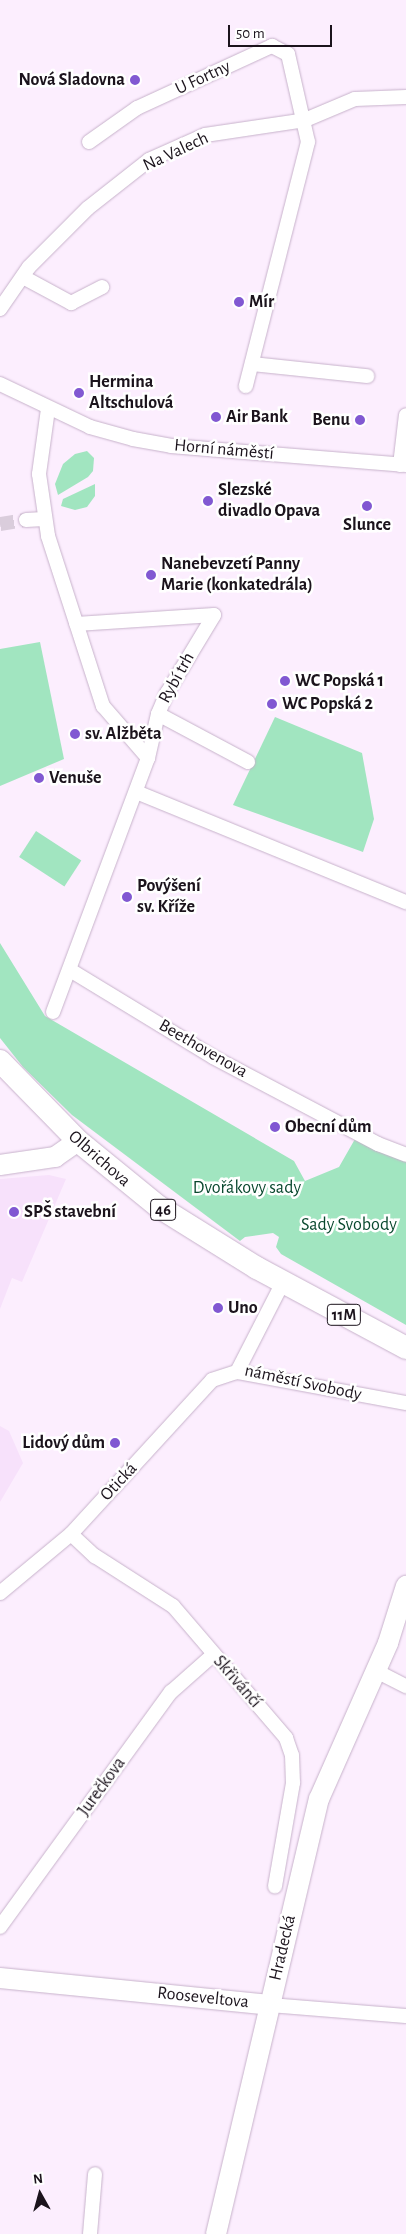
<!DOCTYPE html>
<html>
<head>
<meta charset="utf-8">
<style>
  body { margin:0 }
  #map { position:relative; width:406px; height:2234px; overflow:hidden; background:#fceefe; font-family:"Alegreya Sans",sans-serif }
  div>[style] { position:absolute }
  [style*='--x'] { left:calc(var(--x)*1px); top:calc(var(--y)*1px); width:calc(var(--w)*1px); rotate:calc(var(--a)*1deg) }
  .built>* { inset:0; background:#f7e1fb }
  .green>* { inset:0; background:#a1e5c0; transform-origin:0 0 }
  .street-tunnel>* { height:14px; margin-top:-7px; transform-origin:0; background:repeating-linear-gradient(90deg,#dacddc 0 14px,transparent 0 21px) }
  .roads { filter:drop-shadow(0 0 1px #c7b2cb) drop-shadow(0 0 1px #c7b2cb) }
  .street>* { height:14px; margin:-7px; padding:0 7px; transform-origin:7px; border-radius:7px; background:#fff }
  .secondary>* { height:20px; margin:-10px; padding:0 10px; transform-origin:10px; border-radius:10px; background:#fff }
  .primary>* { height:22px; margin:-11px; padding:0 11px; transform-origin:11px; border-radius:11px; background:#fff }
  .dots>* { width:14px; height:14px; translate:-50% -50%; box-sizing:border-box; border:2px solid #fff; border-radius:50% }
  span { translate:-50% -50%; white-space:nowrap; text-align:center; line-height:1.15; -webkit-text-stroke:5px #fff; paint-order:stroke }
  .shield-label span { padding:1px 4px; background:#fff; border:1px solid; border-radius:4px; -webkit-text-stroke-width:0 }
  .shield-label { font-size:16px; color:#1b131c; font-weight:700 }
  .street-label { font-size:18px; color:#1b131c }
  .poi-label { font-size:18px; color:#1b131c; font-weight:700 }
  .right { translate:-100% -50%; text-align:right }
  .left { translate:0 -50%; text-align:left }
  .park-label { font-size:18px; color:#09482e }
  .north { position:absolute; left:15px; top:2169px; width:50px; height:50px; -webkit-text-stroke:4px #fff; paint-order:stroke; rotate:353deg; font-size:14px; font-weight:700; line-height:20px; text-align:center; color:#1b131c }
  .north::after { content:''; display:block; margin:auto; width:18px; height:22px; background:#1b131c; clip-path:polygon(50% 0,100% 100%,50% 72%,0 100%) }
  .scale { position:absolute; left:228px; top:25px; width:104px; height:22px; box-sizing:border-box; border:2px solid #1b131c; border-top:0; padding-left:6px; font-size:15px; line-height:18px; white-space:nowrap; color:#1b131c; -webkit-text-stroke:4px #fff; paint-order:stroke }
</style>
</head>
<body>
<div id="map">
  <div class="built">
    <i style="clip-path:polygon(49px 1175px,66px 1179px,22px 1282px,12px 1278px,0 1309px,0 1179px)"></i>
    <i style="clip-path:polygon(0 1426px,9px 1431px,23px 1463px,0 1502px)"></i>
  </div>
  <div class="green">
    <i style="clip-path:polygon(87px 451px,94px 458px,93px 471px,88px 477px,58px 495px,55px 484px,63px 464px,75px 454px)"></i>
    <i style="clip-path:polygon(95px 484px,95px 496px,87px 507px,75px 510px,61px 506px,63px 499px)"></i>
    <i style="clip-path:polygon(40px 642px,64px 759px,0 786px,0 649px)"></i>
    <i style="clip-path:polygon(275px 717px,362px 753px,374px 819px,363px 852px,233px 805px)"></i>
    <i style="left:36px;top:831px;width:54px;height:31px;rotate:33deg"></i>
    <i style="clip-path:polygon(0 943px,45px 1016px,294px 1161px,305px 1181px,339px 1167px,355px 1139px,406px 1160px,406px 1325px,281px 1254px,276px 1247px,279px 1237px,273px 1233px,245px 1237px,240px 1241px,72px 1115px,23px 1067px,0 1038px)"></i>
  </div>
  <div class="street-tunnel">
    <i style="--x:0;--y:524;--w:26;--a:-9"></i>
  </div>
  <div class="roads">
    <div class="street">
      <i style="--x:89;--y:142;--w:59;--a:-35.3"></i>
      <i style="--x:137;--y:108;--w:149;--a:-24.7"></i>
      <i style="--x:272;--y:46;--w:18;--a:27"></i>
      <i style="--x:288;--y:54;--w:90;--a:77.2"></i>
      <i style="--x:308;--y:142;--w:252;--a:104.3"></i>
      <i style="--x:23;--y:277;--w:55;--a:28.4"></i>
      <i style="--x:71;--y:303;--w:35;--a:-27"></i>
      <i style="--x:0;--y:309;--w:51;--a:-55.4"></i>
      <i style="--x:29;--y:267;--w:83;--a:-45"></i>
      <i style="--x:88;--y:208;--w:78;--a:-38.2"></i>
      <i style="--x:149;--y:160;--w:61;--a:-24.1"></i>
      <i style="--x:205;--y:135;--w:101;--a:-8.5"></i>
      <i style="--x:305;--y:120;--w:54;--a:-22.8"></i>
      <i style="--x:355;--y:99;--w:51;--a:-2.2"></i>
      <i style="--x:252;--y:364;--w:116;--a:6"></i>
      <i style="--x:0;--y:384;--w:100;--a:25.5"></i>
      <i style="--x:90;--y:427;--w:45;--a:15.6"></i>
      <i style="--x:133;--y:439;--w:39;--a:10"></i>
      <i style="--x:171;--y:446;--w:236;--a:4.6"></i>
      <i style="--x:48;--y:409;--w:66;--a:97.9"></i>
      <i style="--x:39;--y:474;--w:63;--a:81.7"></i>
      <i style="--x:48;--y:536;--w:179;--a:72.1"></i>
      <i style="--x:103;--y:706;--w:69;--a:49.1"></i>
      <i style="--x:148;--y:758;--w:45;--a:-77.2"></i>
      <i style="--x:158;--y:714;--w:23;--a:-67"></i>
      <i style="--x:167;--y:693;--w:91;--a:-58.9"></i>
      <i style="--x:214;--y:615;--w:138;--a:176.3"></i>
      <i style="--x:400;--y:465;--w:50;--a:-83.2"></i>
      <i style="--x:26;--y:520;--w:18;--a:-3"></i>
      <i style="--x:158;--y:714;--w:102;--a:28.1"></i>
      <i style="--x:136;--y:792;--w:292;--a:22.2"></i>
      <i style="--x:70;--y:970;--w:167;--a:31.3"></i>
      <i style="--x:213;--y:1057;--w:187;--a:27.8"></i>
      <i style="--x:378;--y:1144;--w:30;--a:21"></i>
      <i style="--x:53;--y:1012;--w:271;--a:-69.5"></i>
      <i style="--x:237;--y:1372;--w:172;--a:10.4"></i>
      <i style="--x:237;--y:1372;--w:101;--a:-62.9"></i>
      <i style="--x:71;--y:1534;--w:33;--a:43"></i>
      <i style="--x:95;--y:1556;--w:93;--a:32.7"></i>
      <i style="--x:173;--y:1606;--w:174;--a:49.4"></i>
      <i style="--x:286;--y:1738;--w:18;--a:71"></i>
      <i style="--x:292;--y:1755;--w:28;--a:88"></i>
      <i style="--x:293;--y:1783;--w:105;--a:99.9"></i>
      <i style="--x:0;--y:1593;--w:92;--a:-39.7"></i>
      <i style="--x:71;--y:1534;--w:209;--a:-47.5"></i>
      <i style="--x:212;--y:1380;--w:26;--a:-18"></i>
      <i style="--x:376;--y:1671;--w:34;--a:27"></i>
      <i style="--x:0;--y:1927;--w:291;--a:-54"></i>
      <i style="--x:171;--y:1692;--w:56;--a:-41.4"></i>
      <i style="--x:270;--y:2005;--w:136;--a:4.6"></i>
      <i style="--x:90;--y:2234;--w:60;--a:-85.2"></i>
    </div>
    <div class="secondary">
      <i style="--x:0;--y:1165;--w:56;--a:-8.3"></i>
      <i style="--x:55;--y:1157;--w:28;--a:-35"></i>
      <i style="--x:0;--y:1978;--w:271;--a:5.7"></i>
      <i style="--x:216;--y:2234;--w:447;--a:-76.7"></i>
      <i style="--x:319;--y:1799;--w:171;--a:-66.1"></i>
      <i style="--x:388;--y:1643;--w:60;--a:-72.5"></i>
    </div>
    <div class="primary">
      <i style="--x:0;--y:1061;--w:112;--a:45.7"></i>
      <i style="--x:78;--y:1141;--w:104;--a:39.2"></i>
      <i style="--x:159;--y:1207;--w:115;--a:31.9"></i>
      <i style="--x:257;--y:1268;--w:169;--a:28.2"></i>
    </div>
  </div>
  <div class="dots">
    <i style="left:135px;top:80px;background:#8158d2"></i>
    <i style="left:239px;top:302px;background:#8158d2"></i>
    <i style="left:79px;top:393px;background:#8158d2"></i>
    <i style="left:216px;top:417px;background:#8158d2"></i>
    <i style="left:360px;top:420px;background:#8158d2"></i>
    <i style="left:208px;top:501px;background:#8158d2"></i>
    <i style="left:367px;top:506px;background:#8158d2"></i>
    <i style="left:151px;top:575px;background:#8158d2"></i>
    <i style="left:285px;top:681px;background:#8158d2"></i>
    <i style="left:272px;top:704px;background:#8158d2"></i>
    <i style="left:75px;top:734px;background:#8158d2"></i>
    <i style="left:39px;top:778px;background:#8158d2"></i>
    <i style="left:127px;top:897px;background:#8158d2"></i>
    <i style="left:275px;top:1127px;background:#8158d2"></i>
    <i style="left:14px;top:1212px;background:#8158d2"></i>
    <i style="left:218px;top:1308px;background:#8158d2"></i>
    <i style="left:115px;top:1443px;background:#8158d2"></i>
  </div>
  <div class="shield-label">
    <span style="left:163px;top:1210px">46</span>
    <span style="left:344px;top:1315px">11M</span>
  </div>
  <div class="street-label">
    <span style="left:203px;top:78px;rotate:-25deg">U Fortny</span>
    <span style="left:176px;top:152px;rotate:-25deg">Na Valech</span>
    <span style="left:224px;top:450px;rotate:5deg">Horní náměstí</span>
    <span style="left:177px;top:678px;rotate:-61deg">Rybí trh</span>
    <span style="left:203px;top:1049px;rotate:30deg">Beethovenova</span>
    <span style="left:99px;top:1159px;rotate:41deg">Olbrichova</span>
    <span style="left:303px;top:1383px;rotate:12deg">náměstí Svobody</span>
    <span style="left:119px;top:1482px;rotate:-47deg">Otická</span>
    <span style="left:237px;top:1682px;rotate:49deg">Skřivánčí</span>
    <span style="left:102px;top:1787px;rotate:-54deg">Jurečkova</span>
    <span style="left:283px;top:1948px;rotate:-77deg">Hradecká</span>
    <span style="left:203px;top:1998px;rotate:6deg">Rooseveltova</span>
  </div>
  <div class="poi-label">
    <span class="right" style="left:125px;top:80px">Nová Sladovna</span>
    <span class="left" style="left:249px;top:302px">Mír</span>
    <span class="left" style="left:89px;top:393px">Hermina<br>Altschulová</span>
    <span class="left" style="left:226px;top:417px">Air Bank</span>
    <span class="right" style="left:350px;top:420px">Benu</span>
    <span class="left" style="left:218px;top:501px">Slezské<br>divadlo Opava</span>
    <span style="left:367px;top:525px">Slunce</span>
    <span class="left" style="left:161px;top:575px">Nanebevzetí Panny<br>Marie (konkatedrála)</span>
    <span class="left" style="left:295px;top:681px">WC Popská 1</span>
    <span class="left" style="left:282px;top:704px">WC Popská 2</span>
    <span class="left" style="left:85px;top:734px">sv. Alžběta</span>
    <span class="left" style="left:49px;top:778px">Venuše</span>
    <span class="left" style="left:137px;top:897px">Povýšení<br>sv. Kříže</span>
    <span class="left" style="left:285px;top:1127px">Obecní dům</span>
    <span class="left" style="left:24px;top:1212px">SPŠ stavební</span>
    <span class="left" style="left:228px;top:1308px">Uno</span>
    <span class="right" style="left:105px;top:1443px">Lidový dům</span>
  </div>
  <div class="park-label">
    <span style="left:247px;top:1188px">Dvořákovy sady</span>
    <span style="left:349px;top:1225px">Sady Svobody</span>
  </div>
  <div class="north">N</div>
  <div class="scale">50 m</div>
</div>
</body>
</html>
